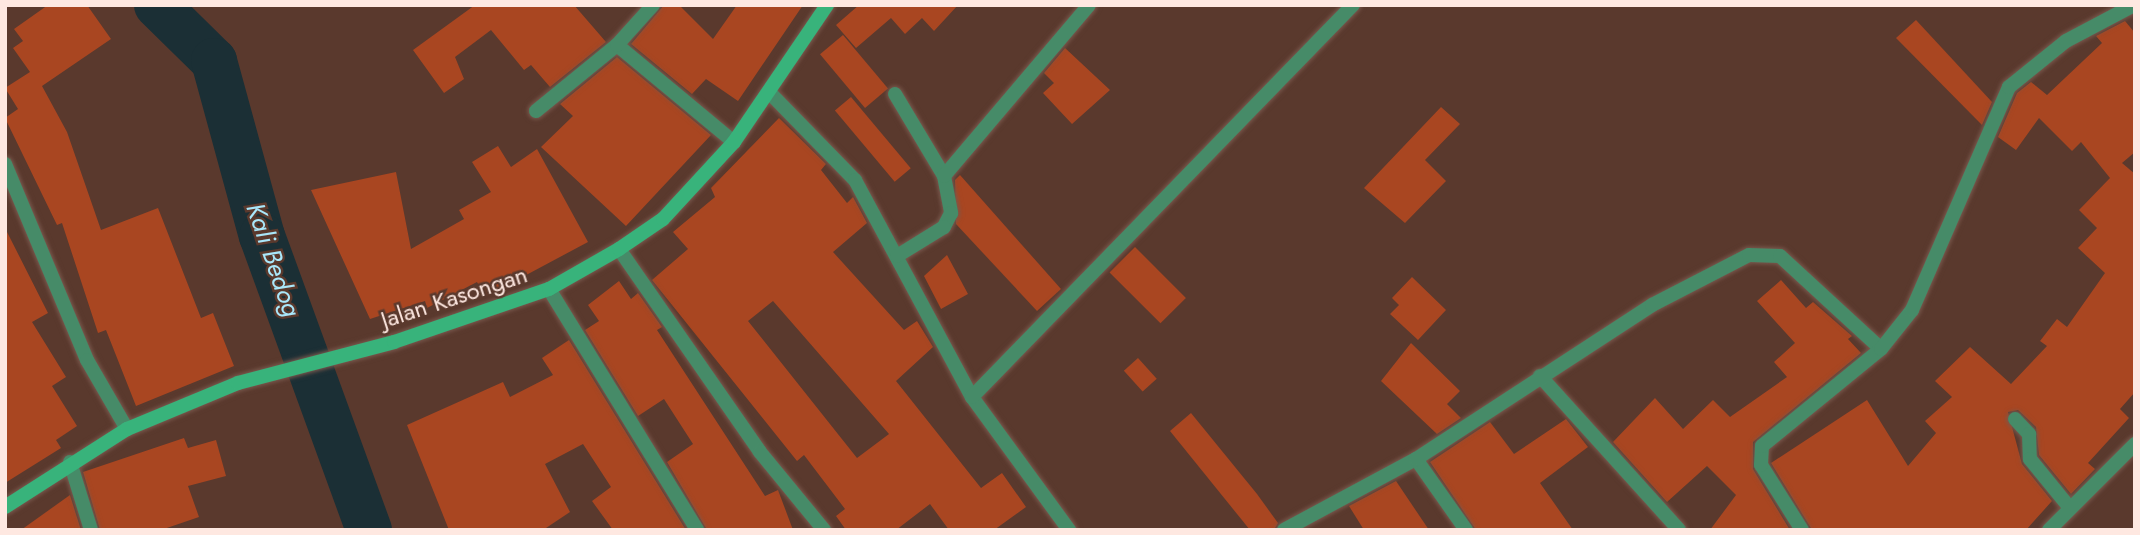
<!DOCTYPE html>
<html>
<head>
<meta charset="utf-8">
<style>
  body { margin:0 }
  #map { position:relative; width:2140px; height:535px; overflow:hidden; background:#5a392d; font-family:Jost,sans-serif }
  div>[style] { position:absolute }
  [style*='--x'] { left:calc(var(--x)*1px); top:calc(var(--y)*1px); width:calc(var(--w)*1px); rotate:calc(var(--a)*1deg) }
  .river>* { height:46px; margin:-23px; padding:0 23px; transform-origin:23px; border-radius:23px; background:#1b2f35 }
  .building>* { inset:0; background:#a94621; transform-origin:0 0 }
  .roads { filter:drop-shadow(0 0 2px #78584d) drop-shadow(0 0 2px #78584d) }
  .street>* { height:14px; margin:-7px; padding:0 7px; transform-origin:7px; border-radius:7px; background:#468b68 }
  .secondary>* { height:14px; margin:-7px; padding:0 7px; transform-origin:7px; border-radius:7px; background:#38b37b }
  span { translate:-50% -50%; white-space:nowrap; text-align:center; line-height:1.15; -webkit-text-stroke:5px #5a392d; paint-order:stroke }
  .street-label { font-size:24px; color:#fee8e1 }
  .water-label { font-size:26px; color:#a9e7fa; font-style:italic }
  .frame { position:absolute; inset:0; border:7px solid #fee8e1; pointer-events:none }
</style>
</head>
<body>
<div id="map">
  <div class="river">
    <i style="--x:157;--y:5;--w:80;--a:44.5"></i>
    <i style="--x:214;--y:61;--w:181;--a:74.7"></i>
    <i style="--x:262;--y:236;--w:313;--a:70"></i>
  </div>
  <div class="building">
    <i style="clip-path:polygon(48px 5px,87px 5px,111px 39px,42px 86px,67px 132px,101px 230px,158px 208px,201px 318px,213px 313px,234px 366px,136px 406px,106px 330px,98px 333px,62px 223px,57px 225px,5px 118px,18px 109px,5px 88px,30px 72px,13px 48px,23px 41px,14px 29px)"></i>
    <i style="clip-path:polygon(475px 5px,574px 5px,606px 42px,550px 87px,531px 65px,524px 70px,491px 30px,455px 57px,464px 79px,444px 93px,413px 50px)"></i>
    <i style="clip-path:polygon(664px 5px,679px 5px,713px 39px,737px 5px,803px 5px,738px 101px,706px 79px,692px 94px,631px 44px)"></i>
    <i style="clip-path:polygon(859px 5px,958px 5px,934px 31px,922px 18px,905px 34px,891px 18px,856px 48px,836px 25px)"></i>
    <i style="clip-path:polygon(1916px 20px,1992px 102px,1982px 125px,1896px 38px)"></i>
    <i style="clip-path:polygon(2125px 21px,2135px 33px,2135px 152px,2122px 163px,2135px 174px,2135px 392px,2120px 409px,2129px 418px,2088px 463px,2095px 469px,2071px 494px,2039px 455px,2036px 427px,2018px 410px,2008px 412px,2022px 464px,2052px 501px,2026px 530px,1812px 530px,1771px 463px,1867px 400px,1908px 466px,1936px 433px,1925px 421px,1952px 397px,1935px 381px,1970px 347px,2011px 384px,2047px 346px,2040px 341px,2057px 319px,2067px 327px,2105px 273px,2078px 248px,2097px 228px,2079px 210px,2110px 178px,2081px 142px,2072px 151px,2039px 118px,2016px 150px,1998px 137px,2017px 93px,2031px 82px,2047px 95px,2102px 43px,2096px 36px)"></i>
    <i style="left:843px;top:35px;width:70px;height:30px;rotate:50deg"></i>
    <i style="clip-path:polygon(1065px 48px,1110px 90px,1072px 124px,1043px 93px,1054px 83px,1044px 73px)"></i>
    <i style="clip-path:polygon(617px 57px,711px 135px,626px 226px,541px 147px,573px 116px,560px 104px)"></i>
    <i style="left:851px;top:97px;width:93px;height:21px;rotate:50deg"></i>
    <i style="clip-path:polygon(1441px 107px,1460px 124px,1425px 160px,1446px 181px,1405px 223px,1364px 188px)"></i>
    <i style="clip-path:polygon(evenodd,779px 118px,826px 164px,821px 170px,847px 203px,853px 197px,867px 223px,833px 252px,904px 330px,917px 321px,933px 347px,896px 381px,981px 488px,1002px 473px,1026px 507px,994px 530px,949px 530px,930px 504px,896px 530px,846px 530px,836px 516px,845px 509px,804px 455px,797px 461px,652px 280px,688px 249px,673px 232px,715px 197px,711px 188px,779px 118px,773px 301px,889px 434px,857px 458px,748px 321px,773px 301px)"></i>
    <i style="clip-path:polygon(498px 146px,511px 167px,537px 149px,588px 242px,485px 297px,477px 282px,427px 308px,425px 301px,370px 319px,311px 190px,396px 172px,411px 249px,464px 219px,459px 210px,491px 192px,472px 162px)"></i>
    <i style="clip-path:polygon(960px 175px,1061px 289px,1037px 311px,956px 224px,955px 180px)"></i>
    <i style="clip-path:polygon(5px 228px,48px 313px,32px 322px,66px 377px,52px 386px,77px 426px,56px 440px,61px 448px,5px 483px)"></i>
    <i style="left:1135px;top:247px;width:72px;height:36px;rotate:45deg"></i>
    <i style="clip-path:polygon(947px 255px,968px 294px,941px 309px,924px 276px)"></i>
    <i style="clip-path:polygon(1412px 277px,1446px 310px,1418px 340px,1390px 314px,1399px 305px,1392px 298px)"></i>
    <i style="clip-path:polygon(1781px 280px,1806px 308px,1813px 302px,1852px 336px,1848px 339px,1861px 353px,1753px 442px,1753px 469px,1790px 530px,1710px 530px,1736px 495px,1707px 466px,1667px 502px,1613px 442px,1655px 398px,1683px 429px,1713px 400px,1730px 417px,1787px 377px,1774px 362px,1795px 343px,1757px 301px)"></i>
    <i style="clip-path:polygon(619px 281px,631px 299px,638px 293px,662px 327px,657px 330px,765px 496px,778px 490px,793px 530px,707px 530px,667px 462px,693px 444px,664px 399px,638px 416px,585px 330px,599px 321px,588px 305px)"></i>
    <i style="clip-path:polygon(569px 340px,686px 530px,613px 530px,592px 501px,611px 487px,583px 444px,545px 464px,570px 512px,543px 530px,449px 530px,407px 425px,503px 382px,510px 397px,553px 375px,542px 358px)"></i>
    <i style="clip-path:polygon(1411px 343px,1460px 391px,1447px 404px,1461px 418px,1437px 434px,1381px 381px)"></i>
    <i style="left:1138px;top:358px;width:28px;height:19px;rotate:48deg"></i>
    <i style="clip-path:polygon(1191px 413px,1257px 494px,1278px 523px,1274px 530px,1250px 530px,1170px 431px)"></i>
    <i style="clip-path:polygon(1566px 419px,1588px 447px,1540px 483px,1573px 530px,1476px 530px,1430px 462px,1490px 422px,1514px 454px)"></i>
    <i style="clip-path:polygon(184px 438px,188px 448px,216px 440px,226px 476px,188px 486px,199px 517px,161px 530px,100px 530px,83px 472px)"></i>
    <i style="clip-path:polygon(1396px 481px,1429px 530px,1364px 530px,1349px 506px)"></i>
    <i style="clip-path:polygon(70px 495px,81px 530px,21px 530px)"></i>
  </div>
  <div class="roads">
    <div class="street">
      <i style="--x:617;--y:45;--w:152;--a:39.7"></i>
      <i style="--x:770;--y:93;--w:122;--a:45.7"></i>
      <i style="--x:855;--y:180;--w:247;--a:61.7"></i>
      <i style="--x:972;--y:397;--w:165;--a:53.9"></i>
      <i style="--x:895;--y:94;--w:96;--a:59.1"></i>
      <i style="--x:944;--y:176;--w:38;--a:79"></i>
      <i style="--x:951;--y:213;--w:16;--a:117"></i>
      <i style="--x:944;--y:227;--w:55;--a:148.3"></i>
      <i style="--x:536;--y:111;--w:104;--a:-39.2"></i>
      <i style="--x:617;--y:45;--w:54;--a:-48"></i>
      <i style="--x:5;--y:164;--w:212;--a:67.3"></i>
      <i style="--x:87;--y:360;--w:80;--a:59.9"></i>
      <i style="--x:944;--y:176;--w:224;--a:-49.7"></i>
      <i style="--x:619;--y:249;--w:247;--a:55.2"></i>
      <i style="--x:760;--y:452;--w:101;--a:50.6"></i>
      <i style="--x:549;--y:289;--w:283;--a:58.4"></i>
      <i style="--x:1540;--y:376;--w:207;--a:47.9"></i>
      <i style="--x:972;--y:397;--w:547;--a:-45.82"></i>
      <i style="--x:2015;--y:419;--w:21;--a:47"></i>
      <i style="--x:2029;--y:434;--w:25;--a:88"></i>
      <i style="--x:2030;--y:459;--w:63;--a:50.8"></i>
      <i style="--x:1416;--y:459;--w:87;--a:54.8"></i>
      <i style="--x:70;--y:462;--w:71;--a:72.8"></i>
      <i style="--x:1284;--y:530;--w:150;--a:-28.3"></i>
      <i style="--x:1416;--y:459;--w:282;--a:-33.1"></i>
      <i style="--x:1652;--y:305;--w:109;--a:-27.3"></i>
      <i style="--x:1749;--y:255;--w:31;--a:2"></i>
      <i style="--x:1780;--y:256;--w:137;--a:42.6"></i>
      <i style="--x:1802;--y:530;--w:77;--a:-122.2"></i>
      <i style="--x:1761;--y:465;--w:19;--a:-87"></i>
      <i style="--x:1762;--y:446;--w:154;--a:-39.2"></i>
      <i style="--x:1881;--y:349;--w:50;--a:-51.5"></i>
      <i style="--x:1912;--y:310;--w:243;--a:-66.5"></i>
      <i style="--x:2009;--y:87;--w:73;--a:-38.9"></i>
      <i style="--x:2066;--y:41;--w:77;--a:-27.9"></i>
      <i style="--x:2049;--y:530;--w:122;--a:-45"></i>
    </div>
    <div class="secondary">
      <i style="--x:5;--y:507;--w:145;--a:-32.6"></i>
      <i style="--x:127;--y:429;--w:120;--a:-22.5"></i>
      <i style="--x:238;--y:383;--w:161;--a:-14.7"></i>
      <i style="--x:394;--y:342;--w:164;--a:-18.9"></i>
      <i style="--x:549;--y:289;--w:81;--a:-29.7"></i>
      <i style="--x:619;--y:249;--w:53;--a:-34.3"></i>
      <i style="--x:663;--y:219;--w:105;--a:-47.3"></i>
      <i style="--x:734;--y:142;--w:166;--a:-55.8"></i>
    </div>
  </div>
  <div class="street-label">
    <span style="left:454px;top:297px;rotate:-18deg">Jalan Kasongan</span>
  </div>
  <div class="water-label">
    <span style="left:273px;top:260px;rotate:71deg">Kali Bedog</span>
  </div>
  <div class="frame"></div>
</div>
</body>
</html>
